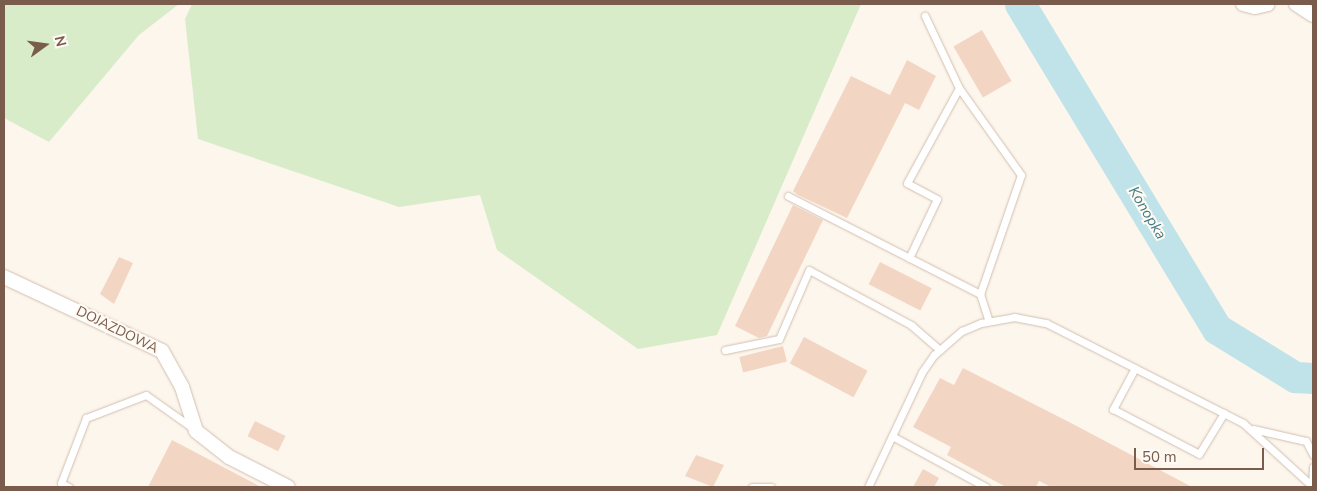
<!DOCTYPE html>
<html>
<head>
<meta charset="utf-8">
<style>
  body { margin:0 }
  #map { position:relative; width:1317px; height:491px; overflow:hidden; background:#fdf6ec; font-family:"Nunito Sans",sans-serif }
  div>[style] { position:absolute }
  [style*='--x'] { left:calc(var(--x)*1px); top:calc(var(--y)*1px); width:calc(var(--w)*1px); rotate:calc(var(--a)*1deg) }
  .green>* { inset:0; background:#d8ecc9 }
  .river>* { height:31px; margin:-15.5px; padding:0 15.5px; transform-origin:15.5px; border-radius:15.5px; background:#bfe3e8 }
  .building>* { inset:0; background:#f3d5c3; transform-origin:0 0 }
  .roads { filter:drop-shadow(0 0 1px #d1beb0) drop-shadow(0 0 1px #d1beb0) }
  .service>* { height:7px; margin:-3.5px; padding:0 3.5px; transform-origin:3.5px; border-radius:3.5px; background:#fff }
  .minor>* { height:14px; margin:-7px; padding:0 7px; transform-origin:7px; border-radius:7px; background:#fff }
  span { translate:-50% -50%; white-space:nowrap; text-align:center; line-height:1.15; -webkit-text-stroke:4px #fffaf3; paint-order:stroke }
  .street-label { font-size:14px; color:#7a5c4d }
  .water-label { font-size:15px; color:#437c86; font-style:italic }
  .frame { position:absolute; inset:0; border:5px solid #7a5c4d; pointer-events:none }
  .north { position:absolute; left:20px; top:20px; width:50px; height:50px; -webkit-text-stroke:4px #fffaf3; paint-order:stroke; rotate:76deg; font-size:14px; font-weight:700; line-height:20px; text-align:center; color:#7a5c4d }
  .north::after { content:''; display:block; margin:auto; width:18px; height:22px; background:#7a5c4d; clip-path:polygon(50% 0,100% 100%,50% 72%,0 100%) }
  .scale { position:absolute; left:1134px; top:448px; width:130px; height:22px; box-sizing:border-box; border:2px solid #7a5c4d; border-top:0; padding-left:6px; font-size:15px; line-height:18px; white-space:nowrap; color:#7a5c4d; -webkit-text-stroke:4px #fffaf3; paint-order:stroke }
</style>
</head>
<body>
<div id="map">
  <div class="green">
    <i style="clip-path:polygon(4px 4px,179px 4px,139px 35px,49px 142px,4px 118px)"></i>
    <i style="clip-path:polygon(192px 4px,861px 4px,717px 335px,638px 349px,497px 250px,480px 195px,399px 207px,198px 139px,185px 19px)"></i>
  </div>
  <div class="river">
    <i style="--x:1020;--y:4;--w:380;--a:58.8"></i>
    <i style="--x:1217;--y:329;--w:92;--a:31.6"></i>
    <i style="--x:1295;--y:377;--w:18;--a:3"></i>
  </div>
  <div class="building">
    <i style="left:982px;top:30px;width:59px;height:33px;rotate:60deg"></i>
    <i style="clip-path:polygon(907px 60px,936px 76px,919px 110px,905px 103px,847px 218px,798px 195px,793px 191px,851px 76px,890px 95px)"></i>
    <i style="clip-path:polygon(793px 205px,823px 220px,767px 336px,759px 338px,735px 326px)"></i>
    <i style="clip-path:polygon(119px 257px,133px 263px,114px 304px,100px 294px)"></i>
    <i style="left:880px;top:262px;width:58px;height:25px;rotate:27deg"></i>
    <i style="left:804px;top:337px;width:72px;height:30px;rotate:28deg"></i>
    <i style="left:783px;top:346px;width:16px;height:45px;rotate:76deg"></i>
    <i style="clip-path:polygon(963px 368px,1071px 423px,1192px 487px,1051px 487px,1039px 481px,1036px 487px,1006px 487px,947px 455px,951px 447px,913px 427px,940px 378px,954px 385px)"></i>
    <i style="left:255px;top:421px;width:34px;height:17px;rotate:26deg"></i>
    <i style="clip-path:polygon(172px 440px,261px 487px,148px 487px)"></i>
    <i style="clip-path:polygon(696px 455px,724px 465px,713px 487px,685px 476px)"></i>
    <i style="clip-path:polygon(923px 469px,939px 478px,934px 487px,913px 487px)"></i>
  </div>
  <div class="roads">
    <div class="service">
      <i style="--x:959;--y:88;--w:107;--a:54.5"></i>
      <i style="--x:1021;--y:175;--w:126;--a:109"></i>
      <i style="--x:788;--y:196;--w:216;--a:27"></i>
      <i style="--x:980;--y:294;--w:28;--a:72"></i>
      <i style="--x:909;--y:258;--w:65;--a:-64.6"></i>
      <i style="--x:937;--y:199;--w:34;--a:-152"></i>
      <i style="--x:907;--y:183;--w:108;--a:-61.3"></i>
      <i style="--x:959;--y:88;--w:80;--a:-115.3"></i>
      <i style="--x:725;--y:350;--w:55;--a:-11.5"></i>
      <i style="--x:779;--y:339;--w:75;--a:-66.5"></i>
      <i style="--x:809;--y:270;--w:116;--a:28.3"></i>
      <i style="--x:911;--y:325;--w:38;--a:41"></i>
      <i style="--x:1135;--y:368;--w:47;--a:118.2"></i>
      <i style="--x:1113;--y:409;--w:97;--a:27.6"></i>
      <i style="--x:1199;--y:454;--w:48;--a:-58.6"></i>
      <i style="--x:1253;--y:429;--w:54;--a:12.8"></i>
      <i style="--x:1306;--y:441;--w:16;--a:63"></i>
      <i style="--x:892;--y:436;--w:107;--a:28.5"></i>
      <i style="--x:1312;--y:486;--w:19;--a:-87"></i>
      <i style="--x:69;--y:487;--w:9;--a:-153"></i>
      <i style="--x:61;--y:483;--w:70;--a:-69"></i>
      <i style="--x:86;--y:418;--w:64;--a:-21"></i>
      <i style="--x:146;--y:395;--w:59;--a:35.3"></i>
      <i style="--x:752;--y:487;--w:19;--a:0"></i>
      <i style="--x:868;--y:487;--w:127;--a:-64.8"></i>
      <i style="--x:922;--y:372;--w:21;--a:-55"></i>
      <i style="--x:934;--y:355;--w:37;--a:-41"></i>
      <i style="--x:962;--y:331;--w:21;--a:-23"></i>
      <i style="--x:981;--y:323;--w:34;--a:-10"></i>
      <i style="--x:1014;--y:317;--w:33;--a:11"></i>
      <i style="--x:1046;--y:323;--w:221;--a:26.9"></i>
      <i style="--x:1243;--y:423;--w:95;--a:42.4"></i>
    </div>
    <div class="minor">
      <i style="--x:1243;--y:4;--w:12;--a:14"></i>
      <i style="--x:1255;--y:7;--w:13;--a:-13"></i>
      <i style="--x:1296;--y:4;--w:20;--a:33"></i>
      <i style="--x:4;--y:277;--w:174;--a:25.1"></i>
      <i style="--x:162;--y:351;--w:41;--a:60.9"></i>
      <i style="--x:182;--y:387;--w:46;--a:72.3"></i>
      <i style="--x:196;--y:431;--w:42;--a:38.2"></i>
      <i style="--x:229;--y:457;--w:66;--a:27"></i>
    </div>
  </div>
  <div class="street-label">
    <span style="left:117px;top:330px;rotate:26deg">DOJAZDOWA</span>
  </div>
  <div class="water-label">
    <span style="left:1147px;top:213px;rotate:59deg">Konopka</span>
  </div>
  <div class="frame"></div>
  <div class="north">N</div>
  <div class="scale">50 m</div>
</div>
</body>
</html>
